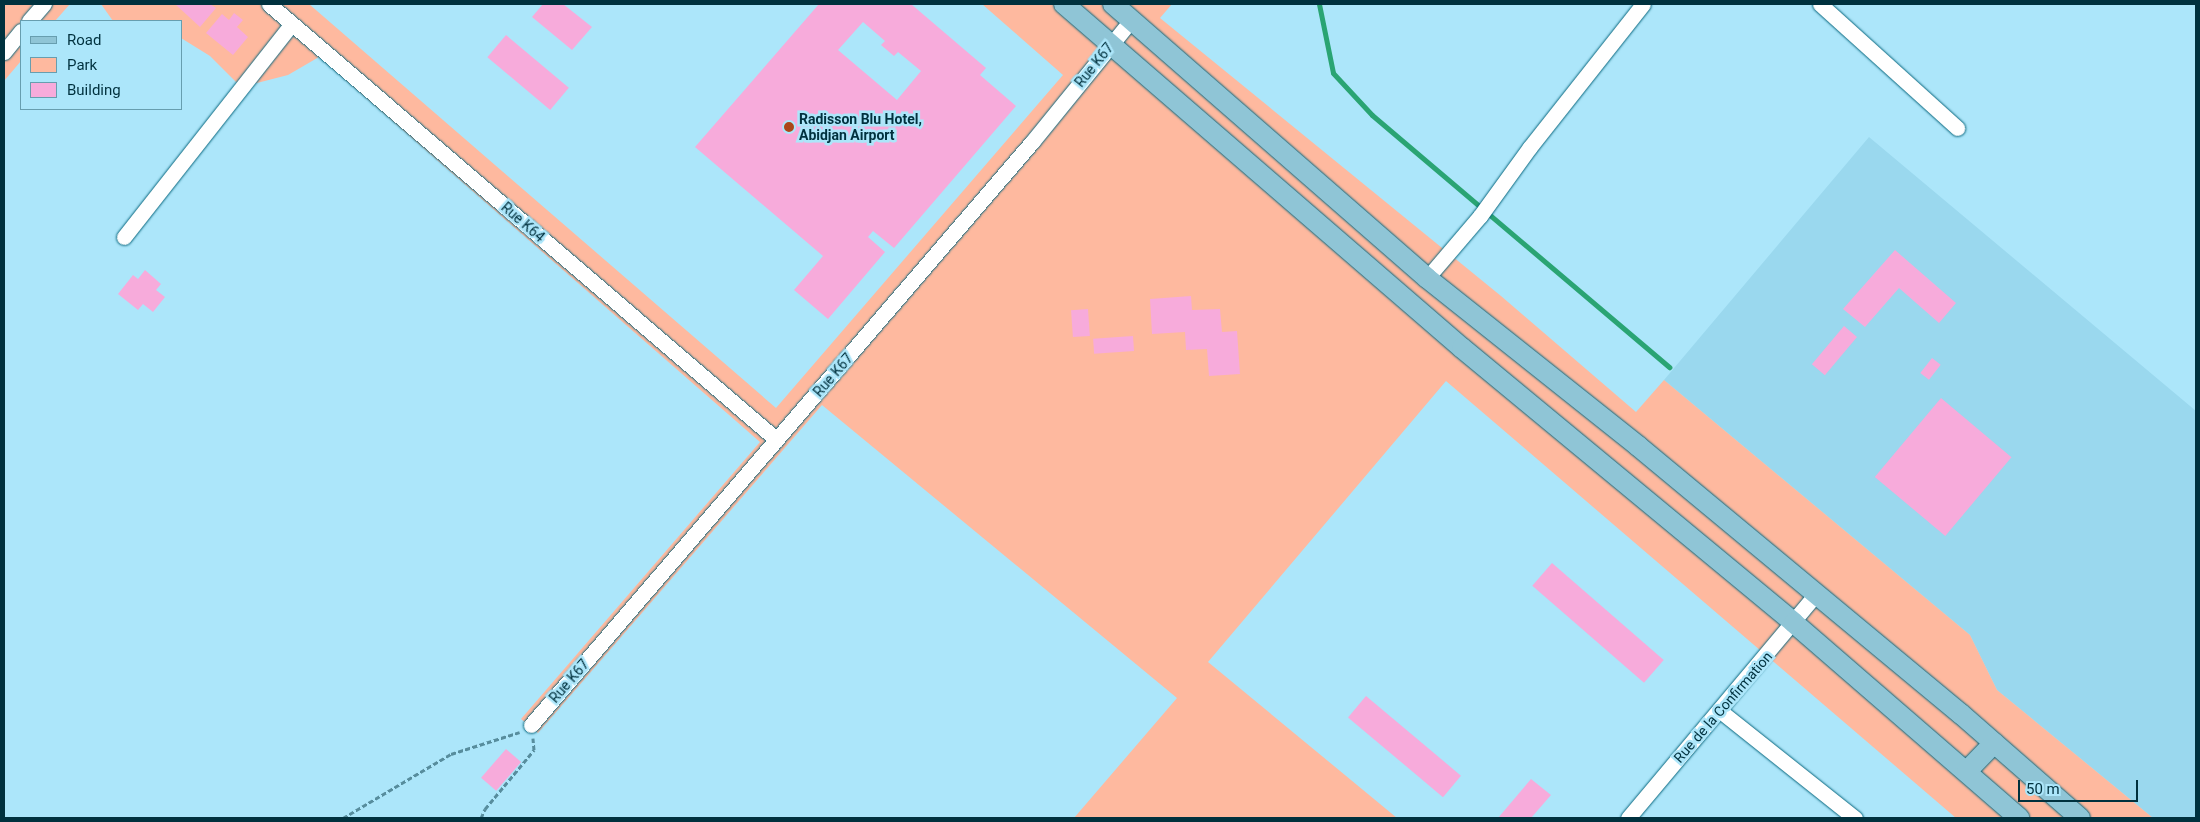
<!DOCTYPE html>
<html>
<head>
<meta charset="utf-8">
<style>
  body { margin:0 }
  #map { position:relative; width:2200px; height:822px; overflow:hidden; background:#ace6fa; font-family:Roboto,sans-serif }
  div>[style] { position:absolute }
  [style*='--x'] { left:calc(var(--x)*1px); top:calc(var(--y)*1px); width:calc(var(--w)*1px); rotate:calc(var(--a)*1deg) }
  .built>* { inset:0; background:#9ad8ee }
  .green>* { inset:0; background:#feb99f }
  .stream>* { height:5px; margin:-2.5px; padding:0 2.5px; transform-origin:2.5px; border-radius:2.5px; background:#2aa473 }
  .building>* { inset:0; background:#f7abdb; transform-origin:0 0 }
  .path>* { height:3px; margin-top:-1.5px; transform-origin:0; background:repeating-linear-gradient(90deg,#578d9d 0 5px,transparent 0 7.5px) }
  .roads { filter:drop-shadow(0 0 1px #09677f) drop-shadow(0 0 1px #09677f) }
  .minor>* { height:15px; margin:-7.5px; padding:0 7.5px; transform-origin:7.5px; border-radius:7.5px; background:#fff }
  .major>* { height:20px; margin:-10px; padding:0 10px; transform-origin:10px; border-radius:10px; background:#8fc5d6 }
  .dots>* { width:14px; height:14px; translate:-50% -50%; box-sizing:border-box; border:2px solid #ace6fa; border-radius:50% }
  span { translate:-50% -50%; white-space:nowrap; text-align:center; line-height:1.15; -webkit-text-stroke:5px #ace6fa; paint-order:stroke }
  .street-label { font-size:14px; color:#00313e }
  .poi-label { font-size:14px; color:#00313e; font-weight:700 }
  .left { translate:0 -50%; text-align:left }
  .frame { position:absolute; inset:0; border:5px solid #00313e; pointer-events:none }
  .legend { position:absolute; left:20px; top:20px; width:162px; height:90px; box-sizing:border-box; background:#ace6fa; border:1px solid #679eaf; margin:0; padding:6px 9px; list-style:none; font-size:15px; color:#00313e }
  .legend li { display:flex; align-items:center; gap:10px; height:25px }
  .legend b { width:25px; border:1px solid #679eaf }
  .scale { position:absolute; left:2018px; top:780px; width:120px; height:22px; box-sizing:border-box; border:2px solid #00313e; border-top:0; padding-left:6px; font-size:15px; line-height:18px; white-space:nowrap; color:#00313e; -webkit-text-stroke:4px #ace6fa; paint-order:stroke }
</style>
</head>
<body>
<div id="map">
  <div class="built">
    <i style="clip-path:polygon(1869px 137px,2196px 411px,2196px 818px,2153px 818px,1997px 690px,1970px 635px,1664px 380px)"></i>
  </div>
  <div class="green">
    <i style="clip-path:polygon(4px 4px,70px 4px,55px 21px,21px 21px,21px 61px,4px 81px)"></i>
    <i style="clip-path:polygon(101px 4px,309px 4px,776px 408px,1063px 75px,982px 4px,1172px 4px,1160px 18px,1501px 296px,1636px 412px,1664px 380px,1970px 635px,1997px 690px,2153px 818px,1956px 818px,1446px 381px,1208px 662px,1397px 818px,1074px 818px,1177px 698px,822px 405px,538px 733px,521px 719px,760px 442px,319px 57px,288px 75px,241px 87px,210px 56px,181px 38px,181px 21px,113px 21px)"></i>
  </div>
  <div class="stream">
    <i style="--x:1319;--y:4;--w:70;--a:78.5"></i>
    <i style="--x:1333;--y:73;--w:57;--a:47.1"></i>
    <i style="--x:1372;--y:115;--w:390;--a:40.3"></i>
  </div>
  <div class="building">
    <i style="clip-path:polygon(175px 4px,210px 4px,216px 8px,200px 27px)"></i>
    <i style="clip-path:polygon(543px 4px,563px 4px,592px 27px,572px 50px,532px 17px)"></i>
    <i style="clip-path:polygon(evenodd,819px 4px,911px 4px,986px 68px,980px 75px,1016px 106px,894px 248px,873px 231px,868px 237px,885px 252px,828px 319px,794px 290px,823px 256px,695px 147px,819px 4px,863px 22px,885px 41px,881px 45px,894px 56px,898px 52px,921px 71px,897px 100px,838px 50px,863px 22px)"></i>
    <i style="clip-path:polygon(234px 13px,243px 20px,237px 27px,248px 37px,233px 55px,206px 33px,222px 14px,229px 20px)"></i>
    <i style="left:506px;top:35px;width:82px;height:29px;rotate:40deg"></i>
    <i style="clip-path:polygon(1895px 250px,1956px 303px,1939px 323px,1899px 288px,1865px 327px,1843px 309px)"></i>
    <i style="clip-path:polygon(145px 270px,161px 284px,156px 290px,165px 297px,153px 312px,143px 304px,138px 310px,118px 294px,133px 275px,138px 279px)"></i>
    <i style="clip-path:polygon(1191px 296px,1192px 310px,1220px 309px,1222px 332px,1237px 331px,1240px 374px,1209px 376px,1207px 349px,1186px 350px,1185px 332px,1152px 334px,1150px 299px)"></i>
    <i style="left:1088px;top:309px;width:27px;height:17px;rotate:86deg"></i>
    <i style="left:1844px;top:326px;width:17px;height:50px;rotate:40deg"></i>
    <i style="left:1133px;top:336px;width:15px;height:40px;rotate:86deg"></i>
    <i style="left:1932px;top:358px;width:11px;height:19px;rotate:38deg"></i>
    <i style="left:1941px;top:398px;width:92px;height:103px;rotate:40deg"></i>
    <i style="left:1552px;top:563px;width:148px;height:30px;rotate:41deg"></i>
    <i style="left:1366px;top:696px;width:124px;height:28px;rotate:40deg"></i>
    <i style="left:506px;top:749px;width:20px;height:38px;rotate:41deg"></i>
    <i style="clip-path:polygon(1531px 779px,1551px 795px,1531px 818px,1498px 818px)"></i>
  </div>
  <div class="path">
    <i style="--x:343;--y:818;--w:126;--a:-30.7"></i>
    <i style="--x:451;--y:754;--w:72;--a:-17.7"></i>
    <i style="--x:481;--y:818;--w:10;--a:-66"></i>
    <i style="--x:485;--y:809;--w:77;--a:-50.3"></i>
    <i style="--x:534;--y:750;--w:12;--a:-95"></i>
  </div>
  <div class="roads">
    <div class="minor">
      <i style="--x:269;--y:4;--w:669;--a:40.64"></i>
      <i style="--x:1820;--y:4;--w:185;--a:42.1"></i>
      <i style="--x:29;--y:21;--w:23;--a:-49"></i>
      <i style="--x:4;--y:52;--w:27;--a:-51"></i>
      <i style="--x:124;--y:237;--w:270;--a:-51.8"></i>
      <i style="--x:1427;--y:278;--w:82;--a:-49.5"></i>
      <i style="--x:1480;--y:216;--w:85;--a:-54.1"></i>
      <i style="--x:1530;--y:147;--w:182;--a:-51.7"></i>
      <i style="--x:1719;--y:710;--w:174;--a:38.5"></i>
      <i style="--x:531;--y:725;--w:769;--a:-49.33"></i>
      <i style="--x:1032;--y:142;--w:157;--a:-50.9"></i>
      <i style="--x:1628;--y:818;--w:292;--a:-50"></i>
    </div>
    <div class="major">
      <i style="--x:1064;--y:4;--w:526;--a:40.84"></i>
      <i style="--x:1462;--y:348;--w:431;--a:39.6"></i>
      <i style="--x:1794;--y:623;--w:298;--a:40.9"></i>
      <i style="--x:1113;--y:4;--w:417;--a:41.1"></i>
      <i style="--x:1427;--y:278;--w:270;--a:38.5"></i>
      <i style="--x:1638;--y:446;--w:420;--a:39.7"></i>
      <i style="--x:1961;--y:714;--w:158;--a:41.2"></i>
      <i style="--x:1967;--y:771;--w:39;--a:-46"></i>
    </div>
  </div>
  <div class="dots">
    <i style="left:789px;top:127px;background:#ab4618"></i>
  </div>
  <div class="street-label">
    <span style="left:1094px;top:65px;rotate:-51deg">Rue K67</span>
    <span style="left:523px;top:222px;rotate:41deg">Rue K64</span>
    <span style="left:833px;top:375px;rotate:-49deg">Rue K67</span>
    <span style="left:569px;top:681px;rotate:-49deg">Rue K67</span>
    <span style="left:1723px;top:707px;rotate:-49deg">Rue de la Confirmation</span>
  </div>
  <div class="poi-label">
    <span class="left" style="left:799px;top:127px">Radisson Blu Hotel,<br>Abidjan Airport</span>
  </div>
  <div class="frame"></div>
  <ul class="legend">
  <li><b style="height:6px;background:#8fc5d6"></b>Road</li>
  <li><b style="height:14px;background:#feb99f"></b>Park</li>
  <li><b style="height:14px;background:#f7abdb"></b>Building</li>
  </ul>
  <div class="scale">50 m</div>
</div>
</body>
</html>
